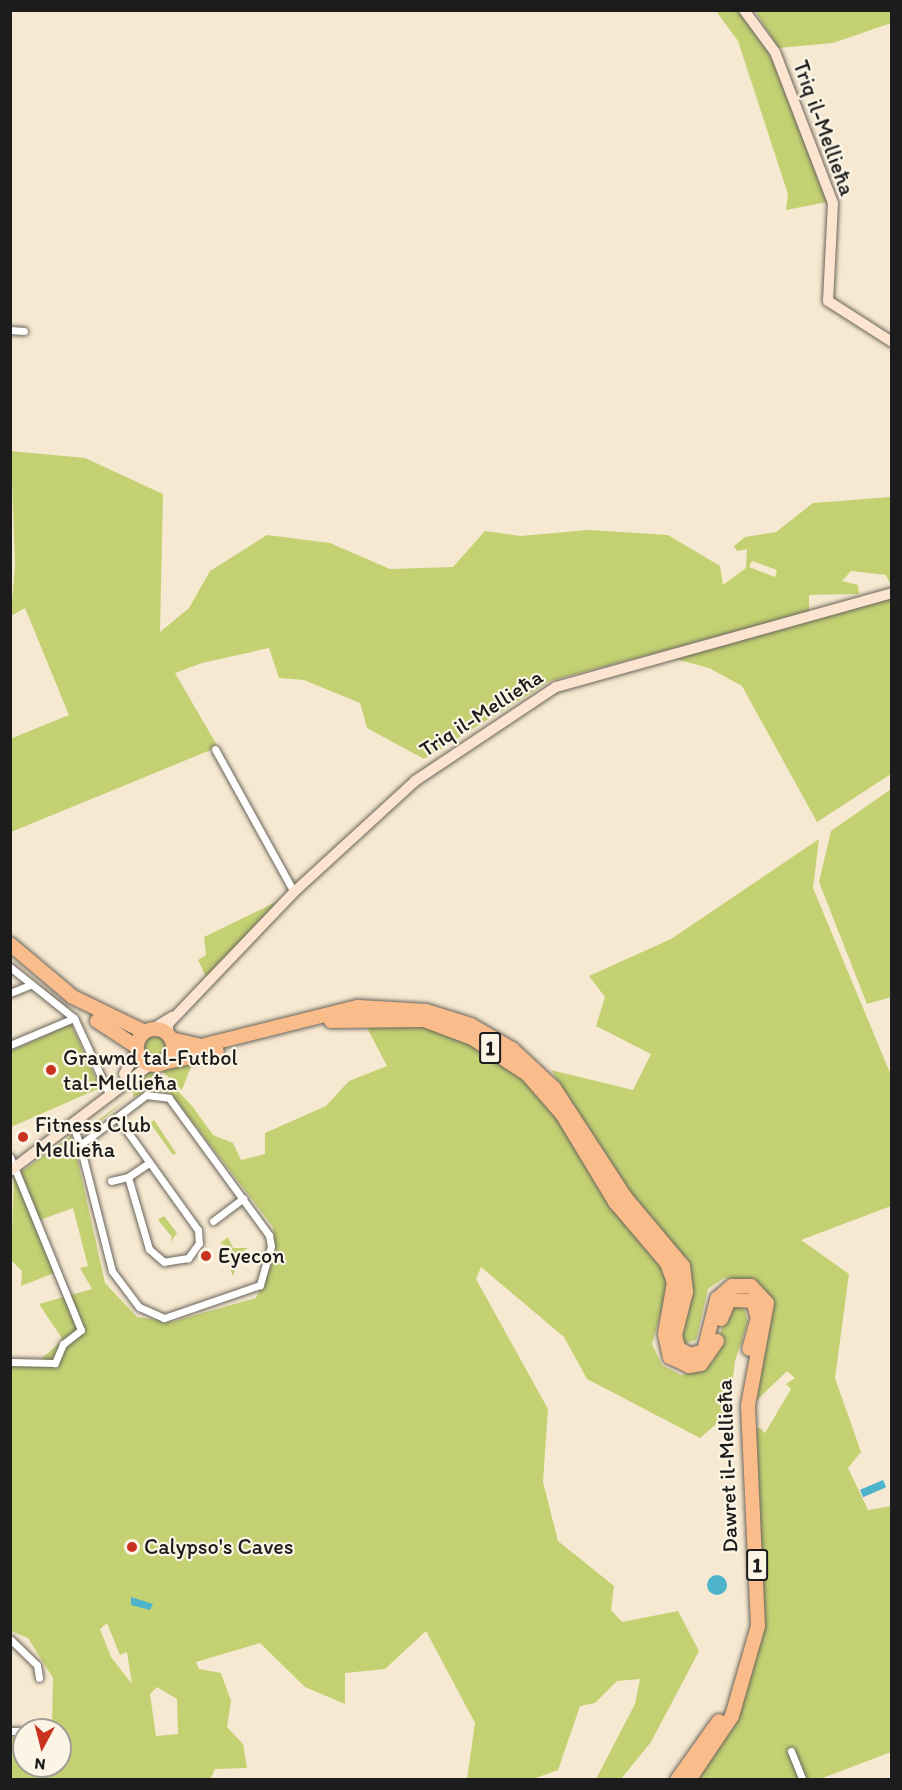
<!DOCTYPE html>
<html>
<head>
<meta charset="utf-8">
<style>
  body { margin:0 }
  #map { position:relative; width:902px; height:1790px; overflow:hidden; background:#f7e9d1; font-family:Itim,sans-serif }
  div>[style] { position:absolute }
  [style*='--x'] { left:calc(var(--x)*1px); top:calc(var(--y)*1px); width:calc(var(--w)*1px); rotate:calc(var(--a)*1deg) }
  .green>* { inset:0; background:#c3d173 }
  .round { border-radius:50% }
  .water>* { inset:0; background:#4db4cb; transform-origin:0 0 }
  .roads { filter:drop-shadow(0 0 2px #69645b) drop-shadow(0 0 2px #69645b) }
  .street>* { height:7px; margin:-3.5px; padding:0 3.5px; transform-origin:3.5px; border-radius:3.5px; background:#fff }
  .secondary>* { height:10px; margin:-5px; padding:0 5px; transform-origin:5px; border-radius:5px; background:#fde4d1 }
  .highway>* { height:14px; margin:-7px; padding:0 7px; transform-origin:7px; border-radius:7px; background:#fabc8b }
  .highway>.ring { margin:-7px; padding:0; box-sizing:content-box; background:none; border:14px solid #fabc8b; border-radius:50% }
  .dots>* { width:16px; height:16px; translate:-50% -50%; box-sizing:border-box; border:3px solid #fcf5e5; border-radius:50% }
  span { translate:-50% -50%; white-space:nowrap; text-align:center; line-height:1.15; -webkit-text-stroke:4.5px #fcf5e5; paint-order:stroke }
  .shield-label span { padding:2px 4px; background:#fcf5e5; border:2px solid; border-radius:4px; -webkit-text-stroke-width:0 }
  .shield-label { font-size:21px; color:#1c1c1c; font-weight:700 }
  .street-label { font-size:22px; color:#1c1c1c }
  .poi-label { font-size:22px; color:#1c1c1c }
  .left { translate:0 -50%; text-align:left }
  .frame { position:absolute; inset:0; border:12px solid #1c1c1c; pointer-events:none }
  .north { position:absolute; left:12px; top:1718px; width:60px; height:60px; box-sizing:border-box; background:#fcf5e5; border:2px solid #a29e95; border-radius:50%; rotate:187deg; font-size:16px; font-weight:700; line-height:24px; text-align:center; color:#1c1c1c }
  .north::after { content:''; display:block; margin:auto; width:21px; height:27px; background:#c8321e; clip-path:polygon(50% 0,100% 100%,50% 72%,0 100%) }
</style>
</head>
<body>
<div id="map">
  <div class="green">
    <i style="clip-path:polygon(716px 11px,739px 11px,772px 58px,827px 202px,786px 210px,788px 194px,738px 41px)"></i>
    <i style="clip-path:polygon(755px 11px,891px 11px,891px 23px,833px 43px,778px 48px)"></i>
    <i style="clip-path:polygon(evenodd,11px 451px,85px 458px,163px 494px,160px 632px,189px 608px,210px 571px,267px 535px,330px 543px,390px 569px,453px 567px,485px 531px,520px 536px,589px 530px,668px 535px,720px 566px,723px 585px,746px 568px,747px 549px,737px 551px,734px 546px,745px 537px,776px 532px,813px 503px,891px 497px,891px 586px,886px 575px,851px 571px,842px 581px,858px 585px,859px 594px,809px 595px,809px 612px,550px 681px,424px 759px,367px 728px,360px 703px,304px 680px,279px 678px,269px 648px,202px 663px,175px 673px,218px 747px,11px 832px,10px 739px,69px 715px,25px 608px,11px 616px,15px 564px,11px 451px,752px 561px,777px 570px,775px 577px,749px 567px,752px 561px)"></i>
    <i style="clip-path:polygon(891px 598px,891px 774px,817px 822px,742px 686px,709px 668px,672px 658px)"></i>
    <i style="clip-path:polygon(891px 789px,891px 997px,867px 1004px,819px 882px,831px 831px)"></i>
    <i style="clip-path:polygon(819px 839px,813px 888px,891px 1075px,891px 1206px,801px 1240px,849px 1274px,835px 1378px,861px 1452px,848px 1468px,868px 1510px,891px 1506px,891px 1752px,820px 1779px,692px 1779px,728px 1732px,753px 1669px,764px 1613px,750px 1431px,760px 1428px,765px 1433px,791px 1389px,786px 1384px,795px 1378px,787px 1371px,753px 1404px,755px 1284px,741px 1279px,724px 1278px,708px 1289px,696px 1340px,680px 1345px,685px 1277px,551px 1070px,633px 1090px,651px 1054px,596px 1026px,605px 997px,589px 976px,671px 939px)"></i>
    <i style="clip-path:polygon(278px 901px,207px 979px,198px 960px,206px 955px,204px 937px)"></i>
    <i style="clip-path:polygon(evenodd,364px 1022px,434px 1028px,479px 1047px,523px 1077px,560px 1118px,607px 1202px,661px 1262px,668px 1287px,652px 1344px,662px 1365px,681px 1375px,701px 1370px,713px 1362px,727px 1308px,738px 1304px,745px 1311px,748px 1321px,735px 1361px,729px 1413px,700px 1438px,587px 1379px,564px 1337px,481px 1267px,476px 1279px,548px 1409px,543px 1482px,558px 1541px,614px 1586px,611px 1610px,622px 1622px,678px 1611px,699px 1651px,651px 1742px,621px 1779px,596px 1779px,635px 1704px,640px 1679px,617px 1681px,595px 1703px,580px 1706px,558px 1770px,533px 1779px,467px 1779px,475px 1723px,426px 1631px,385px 1669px,345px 1673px,345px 1704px,305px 1687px,260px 1643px,196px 1662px,199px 1669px,221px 1673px,231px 1701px,227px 1727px,243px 1744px,247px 1768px,215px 1769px,210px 1780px,11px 1779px,11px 1738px,24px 1736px,24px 1766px,60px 1766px,60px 1730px,32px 1730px,52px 1726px,53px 1678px,28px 1638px,11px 1631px,11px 1365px,45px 1366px,42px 1358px,63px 1340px,39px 1304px,92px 1289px,80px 1268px,88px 1266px,73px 1208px,40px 1220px,21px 1172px,72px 1135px,105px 1283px,137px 1317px,171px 1322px,256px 1298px,276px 1254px,273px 1227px,172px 1095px,154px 1088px,134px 1097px,131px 1085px,151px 1070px,165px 1089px,170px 1083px,192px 1106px,213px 1135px,233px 1143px,241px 1160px,265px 1154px,265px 1133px,326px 1106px,349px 1081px,387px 1066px,364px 1022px,107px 1623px,120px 1655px,127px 1652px,132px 1684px,111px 1657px,100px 1629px,107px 1623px,364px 1022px,157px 1687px,177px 1699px,178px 1734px,156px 1736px,150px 1694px,157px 1687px)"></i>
    <i style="clip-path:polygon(71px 1024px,100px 1088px,11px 1127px,11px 1051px)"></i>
    <i class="round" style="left:143px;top:1033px;width:26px;height:26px"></i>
    <i style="clip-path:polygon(192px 1064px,182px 1090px,161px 1070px)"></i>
    <i style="clip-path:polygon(129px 1097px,86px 1133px,80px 1130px,83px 1123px,88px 1128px)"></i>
    <i style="clip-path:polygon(154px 1120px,176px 1153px,173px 1155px,150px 1123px)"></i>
    <i style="clip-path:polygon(14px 1174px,54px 1273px,21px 1286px,22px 1271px,11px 1260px)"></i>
    <i style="clip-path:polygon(164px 1216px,177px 1233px,170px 1243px,172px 1237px,158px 1220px)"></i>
    <i style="clip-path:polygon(228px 1237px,233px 1248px,248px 1248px,241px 1252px,233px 1276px,227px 1260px,232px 1248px,220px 1243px)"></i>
  </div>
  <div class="water">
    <i style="left:883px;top:1480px;width:8px;height:25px;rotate:67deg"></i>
    <i class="round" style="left:707px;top:1575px;width:20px;height:20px"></i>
    <i style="clip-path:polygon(131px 1597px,153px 1604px,150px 1610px,131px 1605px)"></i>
  </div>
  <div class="roads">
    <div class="street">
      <i style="--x:10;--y:330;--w:14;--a:4"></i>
      <i style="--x:215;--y:749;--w:163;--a:61.1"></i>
      <i style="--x:10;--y:967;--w:82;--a:38.6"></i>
      <i style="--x:74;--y:1018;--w:86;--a:65.2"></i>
      <i style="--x:10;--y:993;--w:22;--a:-22"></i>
      <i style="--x:10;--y:1045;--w:69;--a:-22.9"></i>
      <i style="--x:146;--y:1095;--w:23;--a:7"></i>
      <i style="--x:169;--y:1098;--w:170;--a:53.9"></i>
      <i style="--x:269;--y:1235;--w:11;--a:80"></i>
      <i style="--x:271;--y:1246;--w:41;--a:105.8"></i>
      <i style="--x:260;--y:1285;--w:102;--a:161"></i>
      <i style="--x:164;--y:1318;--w:27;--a:-156"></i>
      <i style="--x:139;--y:1307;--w:45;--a:-126.9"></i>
      <i style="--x:112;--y:1271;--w:130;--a:-104.3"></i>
      <i style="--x:80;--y:1145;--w:83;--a:-37.1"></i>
      <i style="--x:117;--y:1117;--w:139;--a:54.4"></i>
      <i style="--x:198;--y:1230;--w:13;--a:86"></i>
      <i style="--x:199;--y:1243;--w:19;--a:126"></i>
      <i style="--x:188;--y:1258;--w:24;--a:171"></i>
      <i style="--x:164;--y:1262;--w:20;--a:-139"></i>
      <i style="--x:149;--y:1249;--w:75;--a:-106.3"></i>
      <i style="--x:128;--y:1177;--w:25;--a:-34"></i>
      <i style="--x:73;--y:1126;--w:20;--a:70"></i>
      <i style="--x:10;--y:1157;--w:187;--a:67.7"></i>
      <i style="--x:81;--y:1330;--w:23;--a:142"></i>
      <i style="--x:63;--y:1344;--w:21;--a:113"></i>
      <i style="--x:55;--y:1363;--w:45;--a:-178.7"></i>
      <i style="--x:111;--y:1181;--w:17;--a:-13"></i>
      <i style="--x:213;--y:1221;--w:38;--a:-37"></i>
      <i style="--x:10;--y:1639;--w:37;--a:44"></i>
      <i style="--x:37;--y:1665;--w:13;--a:81"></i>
      <i style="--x:10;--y:1731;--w:10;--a:0"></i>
      <i style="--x:791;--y:1751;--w:31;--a:68"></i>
    </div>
    <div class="secondary">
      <i style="--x:744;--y:10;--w:52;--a:53.6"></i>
      <i style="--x:775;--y:52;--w:162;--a:69"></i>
      <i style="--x:833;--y:203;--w:98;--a:92.9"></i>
      <i style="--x:828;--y:301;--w:76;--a:32.6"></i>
      <i style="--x:151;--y:1030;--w:25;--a:-32"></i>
      <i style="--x:168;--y:1035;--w:11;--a:-90"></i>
      <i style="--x:168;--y:1024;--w:182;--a:-46.3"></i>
      <i style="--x:294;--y:892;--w:164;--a:-42.5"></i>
      <i style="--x:415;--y:781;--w:169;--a:-33.7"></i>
      <i style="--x:556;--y:687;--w:349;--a:-15.6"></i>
      <i style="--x:124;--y:1074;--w:27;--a:-59"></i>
      <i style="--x:10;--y:1171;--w:177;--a:-37.2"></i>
    </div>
    <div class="highway">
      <i style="--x:10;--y:944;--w:82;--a:40.1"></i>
      <i style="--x:73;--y:997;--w:80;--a:25.9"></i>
      <i style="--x:97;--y:1021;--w:48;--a:33"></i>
      <i style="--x:331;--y:1021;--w:93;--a:-0.6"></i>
      <i style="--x:424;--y:1020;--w:51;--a:20.6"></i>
      <i style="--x:472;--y:1038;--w:66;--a:33.2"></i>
      <i style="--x:527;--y:1074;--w:53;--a:48.8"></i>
      <i style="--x:562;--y:1114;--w:103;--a:58.9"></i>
      <i style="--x:615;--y:1202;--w:80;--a:49.6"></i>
      <i style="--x:667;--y:1263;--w:20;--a:70"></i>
      <i style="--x:674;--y:1282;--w:53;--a:99.8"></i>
      <i style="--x:665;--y:1334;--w:24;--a:78"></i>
      <i style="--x:670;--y:1357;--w:21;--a:25"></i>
      <i style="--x:689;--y:1366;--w:12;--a:-9"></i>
      <i style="--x:701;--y:1364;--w:28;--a:-55"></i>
      <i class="ring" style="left:137px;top:1029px;width:22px;height:22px"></i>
      <i style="--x:171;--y:1039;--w:31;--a:13"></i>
      <i style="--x:201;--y:1046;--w:162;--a:-14"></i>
      <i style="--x:358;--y:1007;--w:68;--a:3.4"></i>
      <i style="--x:426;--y:1011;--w:47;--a:17.3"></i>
      <i style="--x:471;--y:1025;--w:48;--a:30.3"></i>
      <i style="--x:512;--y:1049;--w:57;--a:42.9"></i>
      <i style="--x:554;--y:1088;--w:130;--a:56.9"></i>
      <i style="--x:625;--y:1197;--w:90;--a:50"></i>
      <i style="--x:683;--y:1266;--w:26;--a:83"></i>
      <i style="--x:686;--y:1292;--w:44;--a:104.3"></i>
      <i style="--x:675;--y:1335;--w:13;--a:77"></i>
      <i style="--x:678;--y:1348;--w:14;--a:30"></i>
      <i style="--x:690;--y:1355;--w:15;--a:-16"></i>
      <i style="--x:704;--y:1351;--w:54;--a:-76"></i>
      <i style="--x:717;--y:1299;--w:20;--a:-41"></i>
      <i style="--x:732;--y:1286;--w:19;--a:0"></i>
      <i style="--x:751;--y:1286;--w:23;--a:47"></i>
      <i style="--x:767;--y:1303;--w:105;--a:100.5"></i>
      <i style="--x:748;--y:1406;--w:220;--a:87.4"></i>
      <i style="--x:758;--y:1626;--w:94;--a:106.1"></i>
      <i style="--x:732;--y:1716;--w:77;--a:123.9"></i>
      <i style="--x:163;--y:1063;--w:55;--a:-12.5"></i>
      <i style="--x:721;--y:1319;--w:21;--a:-67"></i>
      <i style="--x:729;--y:1300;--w:24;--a:2"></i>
      <i style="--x:753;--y:1301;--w:18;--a:74"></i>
      <i style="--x:758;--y:1318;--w:32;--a:106"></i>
      <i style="--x:677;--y:1780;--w:72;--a:-54.6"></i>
    </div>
  </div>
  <div class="dots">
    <i style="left:51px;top:1070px;background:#c8321e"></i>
    <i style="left:23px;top:1137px;background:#c8321e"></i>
    <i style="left:206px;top:1256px;background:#c8321e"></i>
    <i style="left:132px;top:1547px;background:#c8321e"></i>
  </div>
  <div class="shield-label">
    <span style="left:490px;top:1048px">1</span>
    <span style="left:757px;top:1565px">1</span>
  </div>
  <div class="street-label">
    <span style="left:824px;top:128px;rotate:70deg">Triq il-Mellieħa</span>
    <span style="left:481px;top:713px;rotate:-33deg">Triq il-Mellieħa</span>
    <span style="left:727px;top:1466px;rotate:-92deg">Dawret il-Mellieħa</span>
  </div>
  <div class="poi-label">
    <span class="left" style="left:63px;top:1070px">Grawnd tal-Futbol<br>tal-Mellieħa</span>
    <span class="left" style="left:35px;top:1137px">Fitness Club<br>Mellieħa</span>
    <span class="left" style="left:218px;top:1256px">Eyecon</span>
    <span class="left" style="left:144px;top:1547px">Calypso's Caves</span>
  </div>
  <div class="frame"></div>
  <div class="north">N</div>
</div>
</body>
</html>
